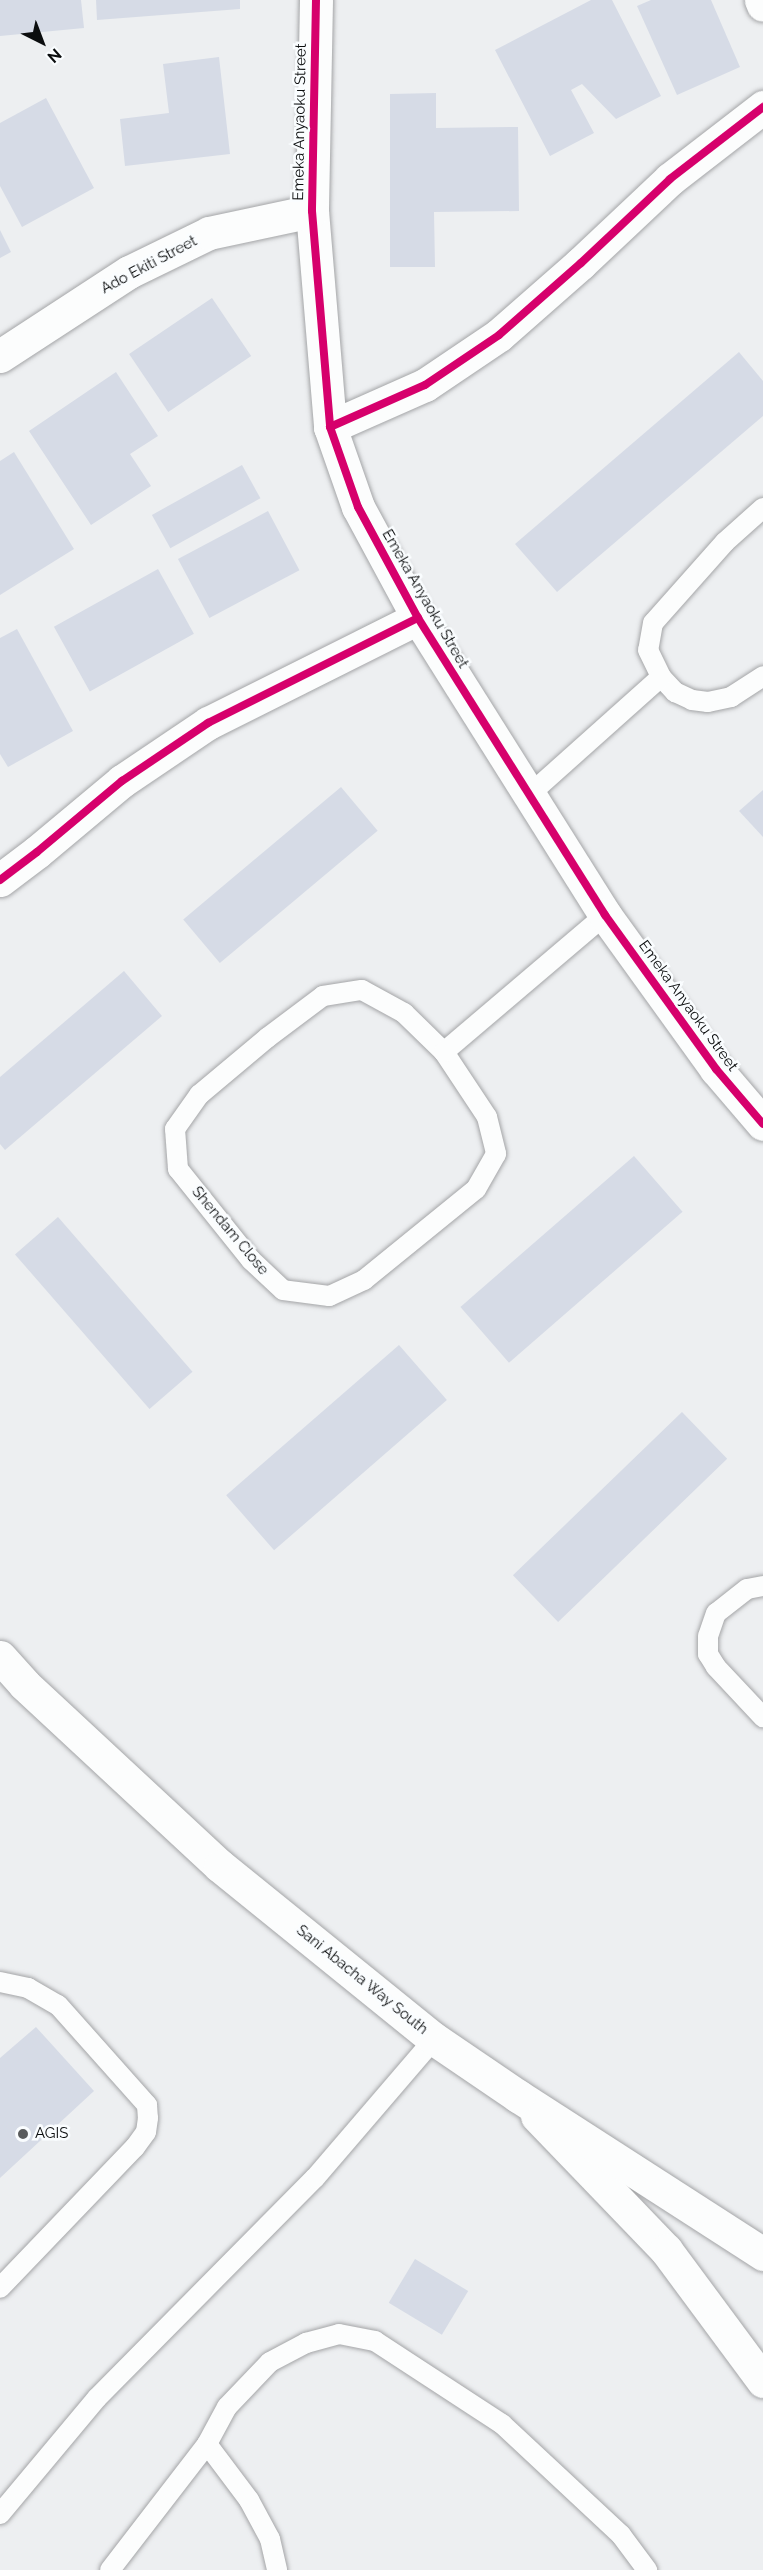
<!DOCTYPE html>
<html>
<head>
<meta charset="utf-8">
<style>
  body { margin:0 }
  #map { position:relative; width:763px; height:2570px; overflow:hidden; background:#edeff1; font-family:Raleway,sans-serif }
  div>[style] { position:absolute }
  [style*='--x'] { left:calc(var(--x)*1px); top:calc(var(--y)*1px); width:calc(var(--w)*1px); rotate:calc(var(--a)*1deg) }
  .building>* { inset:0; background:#d6dbe6; transform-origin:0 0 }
  .roads { filter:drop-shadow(0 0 2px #a4a5a7) drop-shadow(0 0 2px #a4a5a7) }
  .service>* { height:20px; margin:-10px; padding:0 10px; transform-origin:10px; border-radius:10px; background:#fcfdfd }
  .minor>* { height:33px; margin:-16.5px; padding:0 16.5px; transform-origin:16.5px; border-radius:16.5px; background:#fcfdfd }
  .tertiary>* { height:33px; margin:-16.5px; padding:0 16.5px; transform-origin:16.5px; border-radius:16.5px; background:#fcfdfd }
  .trunk>* { height:33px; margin:-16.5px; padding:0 16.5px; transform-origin:16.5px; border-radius:16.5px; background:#fcfdfd }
  .motorway>* { height:33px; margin:-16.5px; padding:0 16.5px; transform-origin:16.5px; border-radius:16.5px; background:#fcfdfd }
  .cycleway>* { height:8px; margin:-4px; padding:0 4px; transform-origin:4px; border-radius:4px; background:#d6006c }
  .dots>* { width:16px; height:16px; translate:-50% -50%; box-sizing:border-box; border:3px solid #fafdff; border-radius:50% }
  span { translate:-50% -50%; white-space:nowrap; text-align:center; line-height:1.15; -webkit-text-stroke:5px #fafdff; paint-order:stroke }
  .street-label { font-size:15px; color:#0b0d0e }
  .poi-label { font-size:15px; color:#0b0d0e }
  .left { translate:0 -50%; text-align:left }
  .north { position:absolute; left:12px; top:12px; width:60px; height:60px; -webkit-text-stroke:4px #fafdff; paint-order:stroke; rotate:138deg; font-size:16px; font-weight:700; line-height:24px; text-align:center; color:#0b0d0e }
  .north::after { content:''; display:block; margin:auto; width:21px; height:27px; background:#0b0d0e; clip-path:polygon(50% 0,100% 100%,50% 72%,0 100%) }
</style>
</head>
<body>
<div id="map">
  <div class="building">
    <i style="clip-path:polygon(0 0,81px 0,84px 28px,0 36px)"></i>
    <i style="clip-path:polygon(96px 0,240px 0,240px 9px,97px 20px)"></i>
    <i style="clip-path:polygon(591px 0,612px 0,661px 96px,616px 119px,582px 84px,571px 90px,594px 133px,550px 156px,495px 50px)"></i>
    <i style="clip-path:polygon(651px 0,711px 0,740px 67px,677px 95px,637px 6px)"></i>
    <i style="clip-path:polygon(219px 57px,230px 154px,125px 166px,120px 119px,169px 113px,163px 64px)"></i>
    <i style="clip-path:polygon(436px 93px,436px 128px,518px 127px,519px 211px,434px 212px,435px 267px,390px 267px,390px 94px)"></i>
    <i style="clip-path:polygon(46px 98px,94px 188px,22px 227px,0 186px,0 123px)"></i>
    <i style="clip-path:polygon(0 230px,11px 252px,0 258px)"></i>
    <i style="left:212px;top:298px;width:70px;height:100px;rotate:56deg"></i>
    <i style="clip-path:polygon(739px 352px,763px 381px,763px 416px,557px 592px,515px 544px)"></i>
    <i style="clip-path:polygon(116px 372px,158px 436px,130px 454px,151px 486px,91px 525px,29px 431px)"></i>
    <i style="clip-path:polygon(14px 452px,74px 549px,0 595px,0 461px)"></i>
    <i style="left:242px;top:465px;width:38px;height:103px;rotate:61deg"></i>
    <i style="left:268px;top:511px;width:67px;height:102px;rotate:62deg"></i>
    <i style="left:158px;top:569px;width:74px;height:119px;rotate:61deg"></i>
    <i style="clip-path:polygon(17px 629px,73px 731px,8px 767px,0 754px,0 638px)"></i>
    <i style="left:341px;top:787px;width:57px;height:206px;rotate:50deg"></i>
    <i style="clip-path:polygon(763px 790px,763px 837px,739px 811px)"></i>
    <i style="clip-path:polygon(124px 971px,162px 1016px,5px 1150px,0 1144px,0 1077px)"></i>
    <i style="left:634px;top:1156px;width:74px;height:230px;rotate:49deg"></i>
    <i style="left:58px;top:1217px;width:205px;height:57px;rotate:49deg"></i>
    <i style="left:399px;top:1345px;width:73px;height:229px;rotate:49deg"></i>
    <i style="left:682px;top:1412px;width:65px;height:235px;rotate:46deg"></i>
    <i style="clip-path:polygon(36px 2027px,94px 2091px,0 2178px,0 2058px)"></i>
    <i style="left:415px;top:2259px;width:62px;height:51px;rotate:31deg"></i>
  </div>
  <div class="roads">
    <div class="service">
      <i style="--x:763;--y:508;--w:51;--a:138.2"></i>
      <i style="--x:725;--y:542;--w:108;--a:131.6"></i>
      <i style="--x:653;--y:623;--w:27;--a:100"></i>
      <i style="--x:648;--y:650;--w:30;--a:64"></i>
      <i style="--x:661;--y:677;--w:21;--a:47"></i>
      <i style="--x:675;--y:692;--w:19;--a:25"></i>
      <i style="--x:692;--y:700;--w:16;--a:7"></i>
      <i style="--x:708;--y:702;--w:24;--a:-12"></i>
      <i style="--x:731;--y:697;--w:38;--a:-33"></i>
      <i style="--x:529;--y:795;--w:177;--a:-41.8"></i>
      <i style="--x:362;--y:990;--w:48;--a:28.7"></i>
      <i style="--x:404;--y:1013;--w:56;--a:44.3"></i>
      <i style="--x:444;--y:1052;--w:78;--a:56.5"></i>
      <i style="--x:487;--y:1117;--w:38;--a:76"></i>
      <i style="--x:496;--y:1154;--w:40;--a:119.7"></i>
      <i style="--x:476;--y:1189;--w:144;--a:140.9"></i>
      <i style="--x:364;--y:1280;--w:38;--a:155"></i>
      <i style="--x:329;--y:1296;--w:46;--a:-172.6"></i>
      <i style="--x:283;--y:1290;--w:44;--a:-136.8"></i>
      <i style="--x:251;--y:1260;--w:117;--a:-128.7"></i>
      <i style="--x:178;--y:1169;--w:40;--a:-94.3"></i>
      <i style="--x:175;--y:1129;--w:42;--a:-54.8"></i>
      <i style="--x:199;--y:1095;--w:89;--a:-40"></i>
      <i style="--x:267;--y:1038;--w:70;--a:-36.9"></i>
      <i style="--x:323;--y:996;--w:39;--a:-9"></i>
      <i style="--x:444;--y:1052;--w:211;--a:-40.4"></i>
      <i style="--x:763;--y:1586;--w:16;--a:169"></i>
      <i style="--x:747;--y:1589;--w:39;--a:142"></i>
      <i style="--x:716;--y:1613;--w:24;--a:109"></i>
      <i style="--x:708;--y:1636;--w:18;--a:90"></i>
      <i style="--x:708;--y:1654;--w:15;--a:58"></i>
      <i style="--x:716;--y:1667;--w:69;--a:46.8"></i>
      <i style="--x:0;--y:1982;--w:29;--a:12"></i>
      <i style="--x:28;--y:1988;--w:34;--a:30"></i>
      <i style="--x:58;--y:2005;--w:134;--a:48.3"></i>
      <i style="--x:147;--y:2105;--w:13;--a:86"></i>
      <i style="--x:148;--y:2118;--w:14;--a:98"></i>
      <i style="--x:146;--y:2132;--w:19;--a:126"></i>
      <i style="--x:135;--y:2147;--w:195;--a:133.8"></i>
      <i style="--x:207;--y:2444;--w:70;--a:53.1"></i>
      <i style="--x:249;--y:2500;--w:44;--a:61.7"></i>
      <i style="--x:270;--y:2539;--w:32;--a:77"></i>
      <i style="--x:0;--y:2514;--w:151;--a:-50.1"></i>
      <i style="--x:97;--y:2398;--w:310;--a:-45.3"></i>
      <i style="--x:315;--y:2178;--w:183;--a:-49.4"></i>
      <i style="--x:110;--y:2570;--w:159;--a:-52.4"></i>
      <i style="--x:207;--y:2444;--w:42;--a:-61.6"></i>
      <i style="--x:227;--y:2407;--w:62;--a:-46.3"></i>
      <i style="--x:270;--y:2362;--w:41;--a:-27.8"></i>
      <i style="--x:306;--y:2343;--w:34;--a:-15"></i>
      <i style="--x:339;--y:2334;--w:37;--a:11"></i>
      <i style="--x:375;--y:2341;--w:152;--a:33.2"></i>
      <i style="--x:502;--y:2424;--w:163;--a:43"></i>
      <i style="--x:621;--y:2535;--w:44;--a:53.4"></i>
    </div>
    <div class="minor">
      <i style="--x:316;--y:0;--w:211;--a:91.1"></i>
      <i style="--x:312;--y:211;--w:217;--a:85.2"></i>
      <i style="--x:330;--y:427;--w:85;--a:70.7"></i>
      <i style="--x:358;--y:507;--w:126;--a:61.6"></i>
      <i style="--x:418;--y:618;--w:351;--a:57.8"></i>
      <i style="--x:605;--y:915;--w:190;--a:54.2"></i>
      <i style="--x:716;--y:1069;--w:72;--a:49.5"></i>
      <i style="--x:761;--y:0;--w:5;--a:68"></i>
      <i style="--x:0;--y:356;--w:154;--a:-33.1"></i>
      <i style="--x:129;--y:272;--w:89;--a:-26"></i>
      <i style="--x:209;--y:233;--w:105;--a:-12.1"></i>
      <i style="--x:330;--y:427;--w:104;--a:-23.9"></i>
      <i style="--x:425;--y:385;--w:89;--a:-34"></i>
      <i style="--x:499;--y:335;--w:109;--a:-41.3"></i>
      <i style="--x:581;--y:263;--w:122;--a:-43.3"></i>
      <i style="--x:670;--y:179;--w:118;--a:-37.7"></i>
      <i style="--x:0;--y:880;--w:46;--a:-37.1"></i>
      <i style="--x:37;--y:852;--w:111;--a:-39.9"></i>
      <i style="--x:122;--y:781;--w:104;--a:-34"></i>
      <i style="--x:208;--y:723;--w:235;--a:-26.6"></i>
    </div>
    <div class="tertiary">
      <i style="--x:537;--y:2116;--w:186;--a:46.1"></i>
      <i style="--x:666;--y:2250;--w:163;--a:53.5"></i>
    </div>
    <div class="trunk">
      <i style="--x:518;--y:2096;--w:292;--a:32.8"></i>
    </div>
    <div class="motorway">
      <i style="--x:0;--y:1657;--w:36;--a:48"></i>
      <i style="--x:24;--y:1684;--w:267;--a:42.9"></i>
      <i style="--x:220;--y:1866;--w:275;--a:39"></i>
      <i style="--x:434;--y:2039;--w:102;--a:34.2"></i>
    </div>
  </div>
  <div class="cycleway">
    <i style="--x:316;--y:0;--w:211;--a:91.1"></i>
    <i style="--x:312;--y:211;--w:217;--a:85.2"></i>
    <i style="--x:330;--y:427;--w:85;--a:70.7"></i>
    <i style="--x:358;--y:507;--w:126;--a:61.6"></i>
    <i style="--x:418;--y:618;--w:351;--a:57.8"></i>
    <i style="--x:605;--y:915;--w:190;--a:54.2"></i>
    <i style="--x:716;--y:1069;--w:72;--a:49.5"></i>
    <i style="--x:330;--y:427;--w:104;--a:-23.9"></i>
    <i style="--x:425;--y:385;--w:89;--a:-34"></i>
    <i style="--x:499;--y:335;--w:109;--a:-41.3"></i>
    <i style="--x:581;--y:263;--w:122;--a:-43.3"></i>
    <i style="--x:670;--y:179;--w:118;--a:-37.7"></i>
    <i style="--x:0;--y:880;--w:46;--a:-37.1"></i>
    <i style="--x:37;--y:852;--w:111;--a:-39.9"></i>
    <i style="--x:122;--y:781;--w:104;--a:-34"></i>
    <i style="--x:208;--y:723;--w:235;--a:-26.6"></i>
  </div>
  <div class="dots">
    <i style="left:23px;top:2134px;background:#5a5c5d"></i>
  </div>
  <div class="street-label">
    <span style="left:300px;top:122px;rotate:-89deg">Emeka Anyaoku Street</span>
    <span style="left:149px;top:265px;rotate:-28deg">Ado Ekiti Street</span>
    <span style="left:425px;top:599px;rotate:60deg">Emeka Anyaoku Street</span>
    <span style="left:688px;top:1006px;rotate:54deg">Emeka Anyaoku Street</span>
    <span style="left:230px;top:1231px;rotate:50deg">Shendam Close</span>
    <span style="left:362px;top:1980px;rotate:39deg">Sani Abacha Way South</span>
  </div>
  <div class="poi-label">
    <span class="left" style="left:35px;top:2134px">AGIS</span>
  </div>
  <div class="north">N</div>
</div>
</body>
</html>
